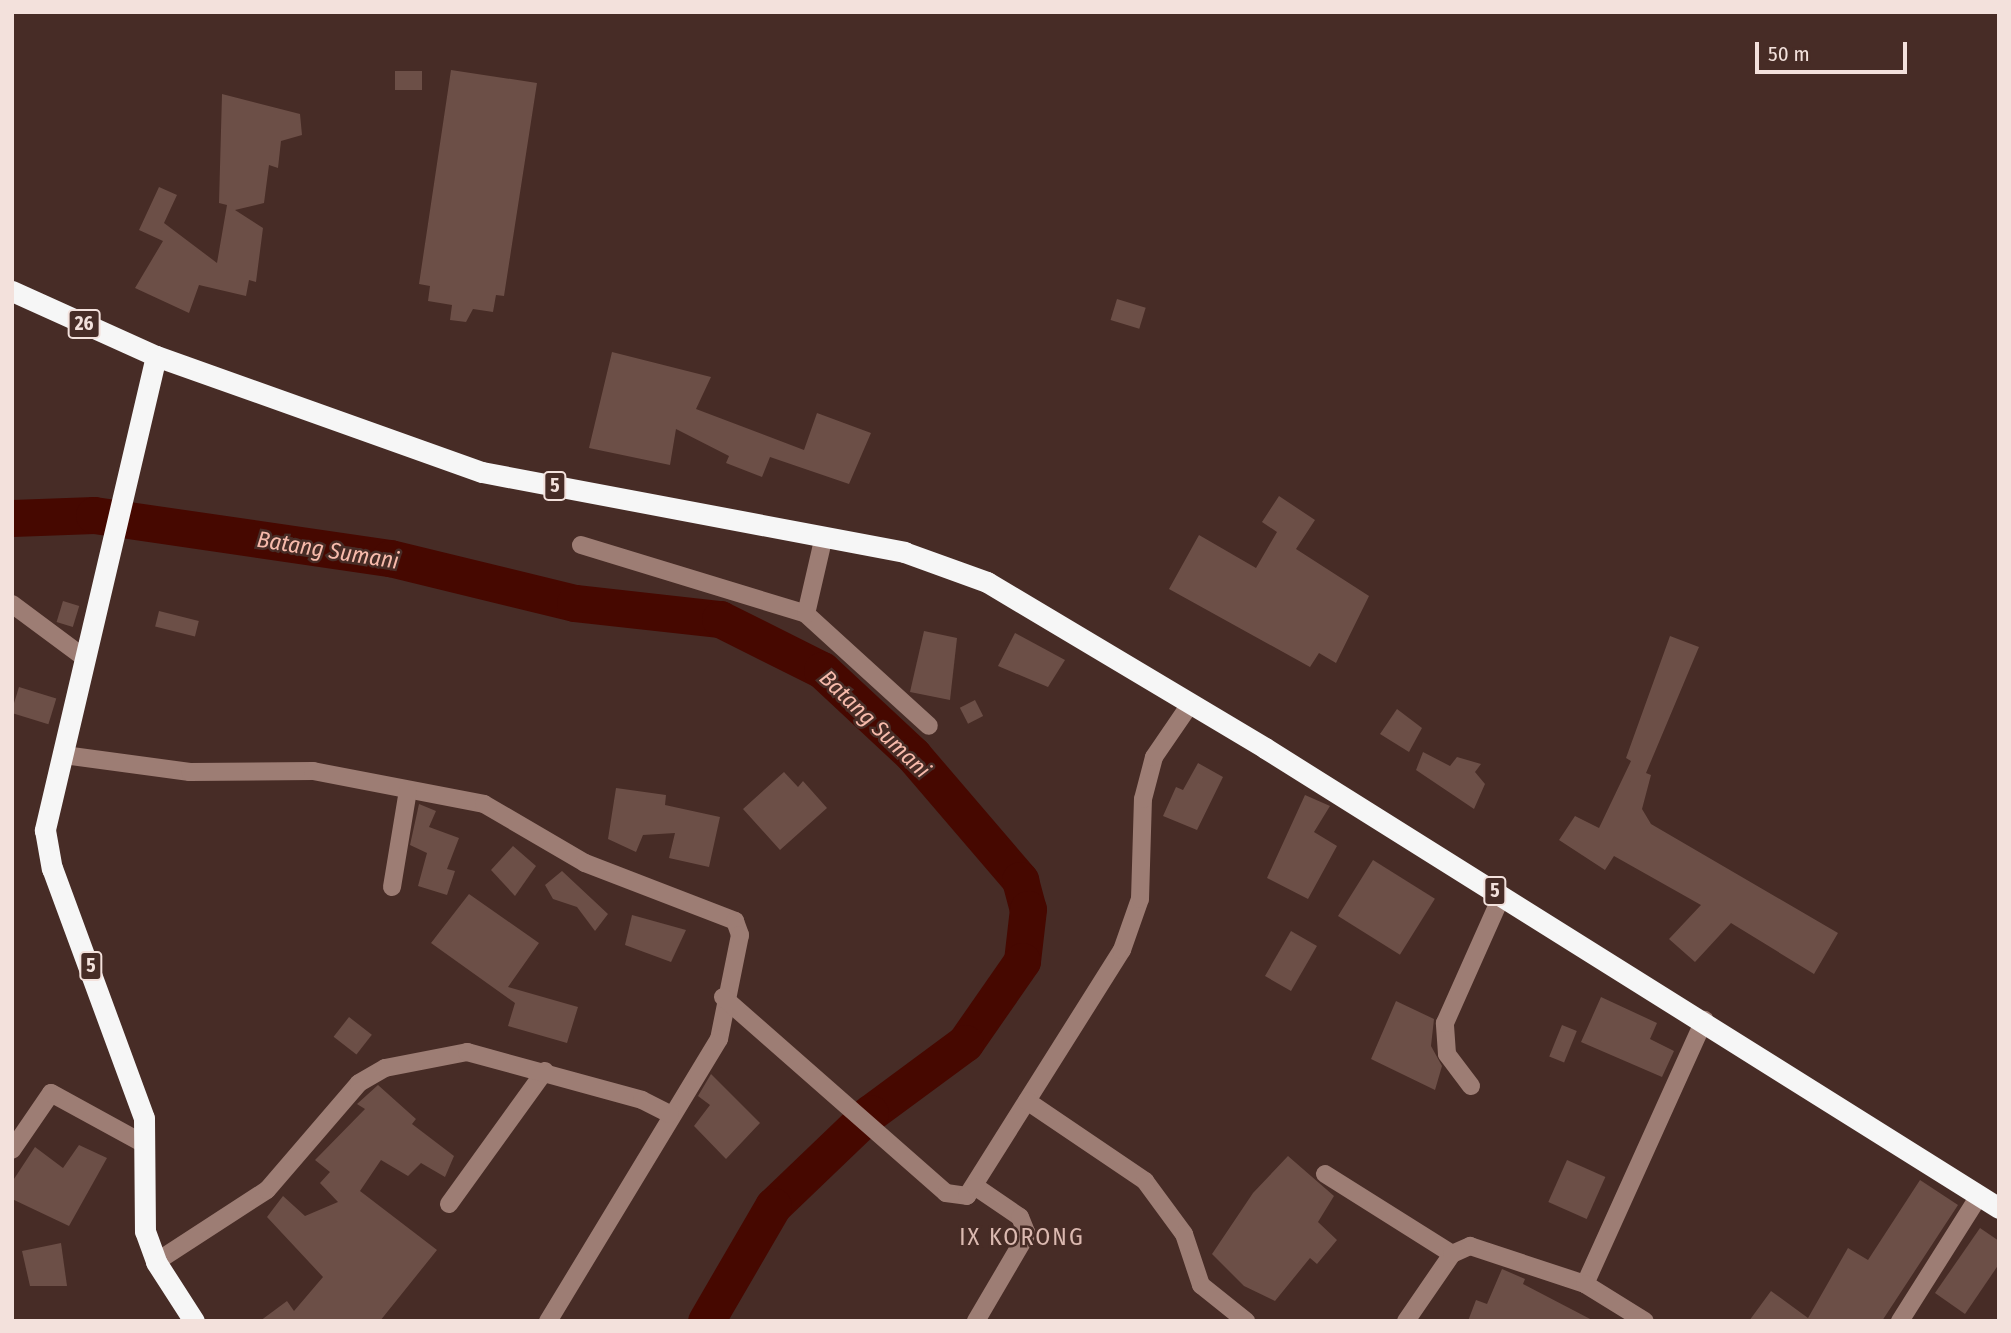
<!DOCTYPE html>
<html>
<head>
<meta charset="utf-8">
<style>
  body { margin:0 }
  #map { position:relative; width:2011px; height:1333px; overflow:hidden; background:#472c26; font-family:"Fira Sans Condensed",sans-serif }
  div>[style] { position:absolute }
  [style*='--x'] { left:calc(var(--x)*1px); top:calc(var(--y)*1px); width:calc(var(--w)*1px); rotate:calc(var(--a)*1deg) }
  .river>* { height:37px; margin:-18.5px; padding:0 18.5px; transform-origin:18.5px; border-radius:18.5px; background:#460800 }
  .building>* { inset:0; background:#6c4f47; transform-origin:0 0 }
  .minor>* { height:18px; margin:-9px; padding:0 9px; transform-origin:9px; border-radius:9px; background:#9d7d74 }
  .highway>* { height:21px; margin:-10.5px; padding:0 10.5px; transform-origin:10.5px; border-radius:10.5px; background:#f6f6f6 }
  span { translate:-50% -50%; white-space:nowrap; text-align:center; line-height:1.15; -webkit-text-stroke:5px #472c26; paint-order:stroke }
  .shield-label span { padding:2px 5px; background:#472c26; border:2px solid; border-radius:5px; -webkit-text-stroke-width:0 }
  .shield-label { font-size:19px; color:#f3e1dc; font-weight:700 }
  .water-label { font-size:23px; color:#f7baab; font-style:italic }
  .quarter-label { font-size:24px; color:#dbb9b0; letter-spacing:2px }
  .frame { position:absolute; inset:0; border:14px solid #f3e1dc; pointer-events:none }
  .scale { position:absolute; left:1755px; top:42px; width:152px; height:32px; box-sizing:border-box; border:4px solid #f3e1dc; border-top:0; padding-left:9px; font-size:21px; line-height:24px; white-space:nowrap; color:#f3e1dc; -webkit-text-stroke:5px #472c26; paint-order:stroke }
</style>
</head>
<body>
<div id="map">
  <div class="river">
    <i style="--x:12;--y:518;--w:82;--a:-2.1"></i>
    <i style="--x:94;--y:515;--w:299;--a:8.3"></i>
    <i style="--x:390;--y:558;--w:190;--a:13.7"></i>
    <i style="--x:575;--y:603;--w:146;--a:6.3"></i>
    <i style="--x:720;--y:619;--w:114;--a:26.6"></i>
    <i style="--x:822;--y:670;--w:125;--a:43"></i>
    <i style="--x:913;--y:755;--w:165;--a:49.4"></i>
    <i style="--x:1020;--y:880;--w:30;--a:75"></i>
    <i style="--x:1028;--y:909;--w:52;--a:96.6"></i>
    <i style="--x:1022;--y:961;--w:100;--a:124.8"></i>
    <i style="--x:965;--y:1043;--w:118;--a:143.6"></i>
    <i style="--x:870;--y:1113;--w:134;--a:136.2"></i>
    <i style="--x:773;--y:1206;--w:133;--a:120.2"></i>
  </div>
  <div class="building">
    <i style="clip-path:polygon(451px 70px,537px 83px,504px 296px,496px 295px,493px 312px,473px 309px,466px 322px,450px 320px,452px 305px,428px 301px,430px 286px,419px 284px)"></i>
    <i style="left:395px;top:71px;width:27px;height:19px"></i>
    <i style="clip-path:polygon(222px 94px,300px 114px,302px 135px,281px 141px,278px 168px,269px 165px,264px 203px,235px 210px,263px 228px,256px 282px,249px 280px,246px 296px,199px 285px,189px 313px,135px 288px,163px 241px,139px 230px,159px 187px,177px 195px,164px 223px,217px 263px,227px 205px,219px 203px)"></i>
    <i style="left:1117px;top:299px;width:30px;height:22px;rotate:17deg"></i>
    <i style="clip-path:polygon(612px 352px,711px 377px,696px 409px,804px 450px,817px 413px,871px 433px,849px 484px,770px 457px,762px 477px,726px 463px,729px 456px,676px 429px,670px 465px,589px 448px)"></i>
    <i style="clip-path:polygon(1279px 496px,1315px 520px,1296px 549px,1369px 596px,1336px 663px,1319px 653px,1310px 667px,1169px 589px,1199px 535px,1256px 568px,1277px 532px,1262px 522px)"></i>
    <i style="left:63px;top:601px;width:17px;height:22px;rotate:17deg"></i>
    <i style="left:159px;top:611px;width:41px;height:16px;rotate:14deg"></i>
    <i style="clip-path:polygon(924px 631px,957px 638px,950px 700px,910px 692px)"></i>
    <i style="clip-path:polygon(1015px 633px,1065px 660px,1048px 687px,998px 666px)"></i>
    <i style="clip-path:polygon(1670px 636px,1699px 647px,1646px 773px,1651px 775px,1642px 809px,1651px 824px,1838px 933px,1814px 974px,1731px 923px,1695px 962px,1669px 939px,1701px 905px,1614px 856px,1605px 870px,1559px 840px,1575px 816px,1599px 828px,1631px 761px,1626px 758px)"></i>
    <i style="left:19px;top:687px;width:39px;height:27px;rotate:17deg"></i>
    <i style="left:975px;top:700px;width:18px;height:17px;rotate:63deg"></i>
    <i style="clip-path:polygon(1397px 709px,1422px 728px,1409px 752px,1380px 734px)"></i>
    <i style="clip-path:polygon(1423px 752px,1450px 766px,1457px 757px,1481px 764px,1475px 772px,1485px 784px,1474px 809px,1416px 770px)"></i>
    <i style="clip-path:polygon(1198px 763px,1223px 777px,1197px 830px,1163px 816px,1176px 787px,1183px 790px)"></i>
    <i style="clip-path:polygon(784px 772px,798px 787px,803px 781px,827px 808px,780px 850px,743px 809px)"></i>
    <i style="clip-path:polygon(616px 788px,666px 795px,665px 805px,720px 817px,709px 867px,669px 858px,675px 833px,643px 835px,636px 852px,608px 839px)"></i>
    <i style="clip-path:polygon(1305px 795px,1330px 806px,1314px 832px,1337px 846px,1308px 899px,1267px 878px)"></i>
    <i style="clip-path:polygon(419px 804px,436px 811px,429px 827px,459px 838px,447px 869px,455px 871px,447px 895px,418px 886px,427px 853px,410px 845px)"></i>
    <i style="clip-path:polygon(513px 846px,536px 866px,515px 896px,491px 870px)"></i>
    <i style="left:1373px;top:860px;width:73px;height:66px;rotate:32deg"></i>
    <i style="clip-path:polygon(562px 871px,608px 914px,595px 931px,577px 907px,553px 899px,545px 885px)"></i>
    <i style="clip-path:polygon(469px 894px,539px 943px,508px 987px,578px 1007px,567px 1043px,508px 1026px,515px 1003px,431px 943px)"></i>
    <i style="clip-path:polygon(632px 915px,686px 930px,671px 962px,625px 945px)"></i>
    <i style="left:1291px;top:931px;width:30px;height:52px;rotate:30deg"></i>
    <i style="clip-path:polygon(1601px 997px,1657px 1023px,1650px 1039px,1674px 1051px,1662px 1077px,1581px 1042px)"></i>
    <i style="clip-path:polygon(1396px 1001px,1434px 1019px,1431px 1046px,1442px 1066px,1435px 1090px,1371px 1059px)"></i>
    <i style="left:349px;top:1017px;width:29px;height:25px;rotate:38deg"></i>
    <i style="left:1562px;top:1025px;width:16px;height:34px;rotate:22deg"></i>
    <i style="clip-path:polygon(711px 1074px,760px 1123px,726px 1159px,694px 1126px,710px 1105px,698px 1096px)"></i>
    <i style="clip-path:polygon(378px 1085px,416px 1119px,412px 1124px,454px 1156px,445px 1177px,421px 1163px,408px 1176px,381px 1160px,360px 1191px,437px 1250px,380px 1321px,260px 1321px,287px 1301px,294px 1311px,323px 1277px,267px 1217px,283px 1196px,305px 1216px,338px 1202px,320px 1183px,330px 1172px,315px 1160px,365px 1109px,357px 1104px)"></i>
    <i style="clip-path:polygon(79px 1145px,107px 1158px,69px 1226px,12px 1199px,12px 1182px,35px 1147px,63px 1168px)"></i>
    <i style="clip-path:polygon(1288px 1156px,1334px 1196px,1318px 1222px,1337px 1240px,1317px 1264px,1310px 1258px,1275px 1301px,1244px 1286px,1212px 1254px,1253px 1193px)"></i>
    <i style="left:1567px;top:1160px;width:42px;height:46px;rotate:24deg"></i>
    <i style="clip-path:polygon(1920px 1180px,1958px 1205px,1882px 1321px,1749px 1321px,1771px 1291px,1808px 1318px,1848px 1248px,1868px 1260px)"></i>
    <i style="clip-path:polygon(1980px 1228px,1999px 1241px,1999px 1264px,1965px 1314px,1935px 1293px)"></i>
    <i style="clip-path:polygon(61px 1243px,67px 1286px,30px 1286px,22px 1251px)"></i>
    <i style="clip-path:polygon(1502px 1269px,1525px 1279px,1523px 1284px,1594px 1321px,1468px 1321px,1476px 1300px,1487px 1304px)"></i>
  </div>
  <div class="minor">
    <i style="--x:581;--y:545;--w:235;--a:17"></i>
    <i style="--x:806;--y:614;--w:166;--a:42.3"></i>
    <i style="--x:12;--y:604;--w:92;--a:36.6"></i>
    <i style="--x:806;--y:614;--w:80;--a:-77"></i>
    <i style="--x:64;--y:755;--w:127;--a:7.7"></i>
    <i style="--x:190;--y:772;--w:123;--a:-0.5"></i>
    <i style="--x:313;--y:771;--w:174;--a:10.9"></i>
    <i style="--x:484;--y:804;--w:117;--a:30.3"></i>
    <i style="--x:585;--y:863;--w:161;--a:21.1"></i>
    <i style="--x:735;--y:921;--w:15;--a:70"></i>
    <i style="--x:740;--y:935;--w:106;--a:101.4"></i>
    <i style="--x:719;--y:1039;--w:330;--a:121.2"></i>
    <i style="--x:392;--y:887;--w:98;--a:-80.6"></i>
    <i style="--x:723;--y:997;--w:297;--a:41.3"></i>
    <i style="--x:946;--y:1193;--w:21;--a:8"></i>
    <i style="--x:967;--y:1196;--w:291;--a:-57.8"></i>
    <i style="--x:1122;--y:950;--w:54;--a:-70.6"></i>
    <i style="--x:1140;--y:899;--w:100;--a:-88.3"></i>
    <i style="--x:1143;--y:799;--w:43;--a:-75.3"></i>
    <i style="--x:1154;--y:757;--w:65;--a:-55.6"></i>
    <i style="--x:1471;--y:1086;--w:40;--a:-127"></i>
    <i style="--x:1447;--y:1054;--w:31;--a:-94"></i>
    <i style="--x:1445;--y:1023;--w:140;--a:-66"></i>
    <i style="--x:1027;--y:1101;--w:143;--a:34.1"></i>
    <i style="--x:1145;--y:1181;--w:66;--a:53.7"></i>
    <i style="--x:1184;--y:1234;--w:54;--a:71.6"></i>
    <i style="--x:1201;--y:1285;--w:58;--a:38.7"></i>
    <i style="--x:12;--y:1150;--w:69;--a:-55.6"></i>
    <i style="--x:51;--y:1093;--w:108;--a:28.7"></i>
    <i style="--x:1325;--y:1174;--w:150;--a:32.2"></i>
    <i style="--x:976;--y:1187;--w:53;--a:34.3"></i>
    <i style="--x:1020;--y:1217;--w:18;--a:68"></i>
    <i style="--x:1027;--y:1234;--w:101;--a:120.4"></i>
    <i style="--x:449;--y:1204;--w:164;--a:-54.2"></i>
    <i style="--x:156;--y:1262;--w:132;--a:-33"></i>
    <i style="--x:267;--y:1190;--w:141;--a:-49.3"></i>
    <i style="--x:359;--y:1083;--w:30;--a:-30"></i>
    <i style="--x:385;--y:1068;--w:84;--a:-11"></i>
    <i style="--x:467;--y:1052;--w:181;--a:15.3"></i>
    <i style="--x:642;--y:1100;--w:31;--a:27"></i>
    <i style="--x:1585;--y:1284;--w:290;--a:-65.7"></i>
    <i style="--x:1406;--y:1321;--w:81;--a:-55.5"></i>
    <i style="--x:1452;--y:1254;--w:20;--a:-24"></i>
    <i style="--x:1470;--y:1246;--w:121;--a:18.3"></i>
    <i style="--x:1585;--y:1284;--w:70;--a:31.7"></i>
    <i style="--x:1900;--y:1321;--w:148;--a:-57.7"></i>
  </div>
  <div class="highway">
    <i style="--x:12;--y:291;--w:158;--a:24.3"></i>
    <i style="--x:156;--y:356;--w:346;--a:19.6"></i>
    <i style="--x:482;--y:472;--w:430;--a:10.7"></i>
    <i style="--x:904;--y:552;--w:88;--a:19.9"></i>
    <i style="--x:987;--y:582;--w:324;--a:30.8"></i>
    <i style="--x:1265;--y:748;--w:866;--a:32.08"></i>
    <i style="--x:156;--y:356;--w:487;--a:103.2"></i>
    <i style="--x:45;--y:830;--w:39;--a:80"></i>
    <i style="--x:52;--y:868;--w:266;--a:69.8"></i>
    <i style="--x:144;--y:1118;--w:113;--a:89.5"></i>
    <i style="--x:145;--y:1231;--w:33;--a:70"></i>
    <i style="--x:156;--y:1262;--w:70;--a:57.2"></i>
  </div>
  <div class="shield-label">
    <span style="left:84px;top:324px">26</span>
    <span style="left:555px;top:486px">5</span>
    <span style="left:1495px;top:891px">5</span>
    <span style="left:91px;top:966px">5</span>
  </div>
  <div class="water-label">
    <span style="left:328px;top:550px;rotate:9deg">Batang Sumani</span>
    <span style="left:875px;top:724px;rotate:44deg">Batang Sumani</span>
  </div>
  <div class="quarter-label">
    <span style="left:1022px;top:1238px">IX KORONG</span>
  </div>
  <div class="frame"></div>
  <div class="scale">50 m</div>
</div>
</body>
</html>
